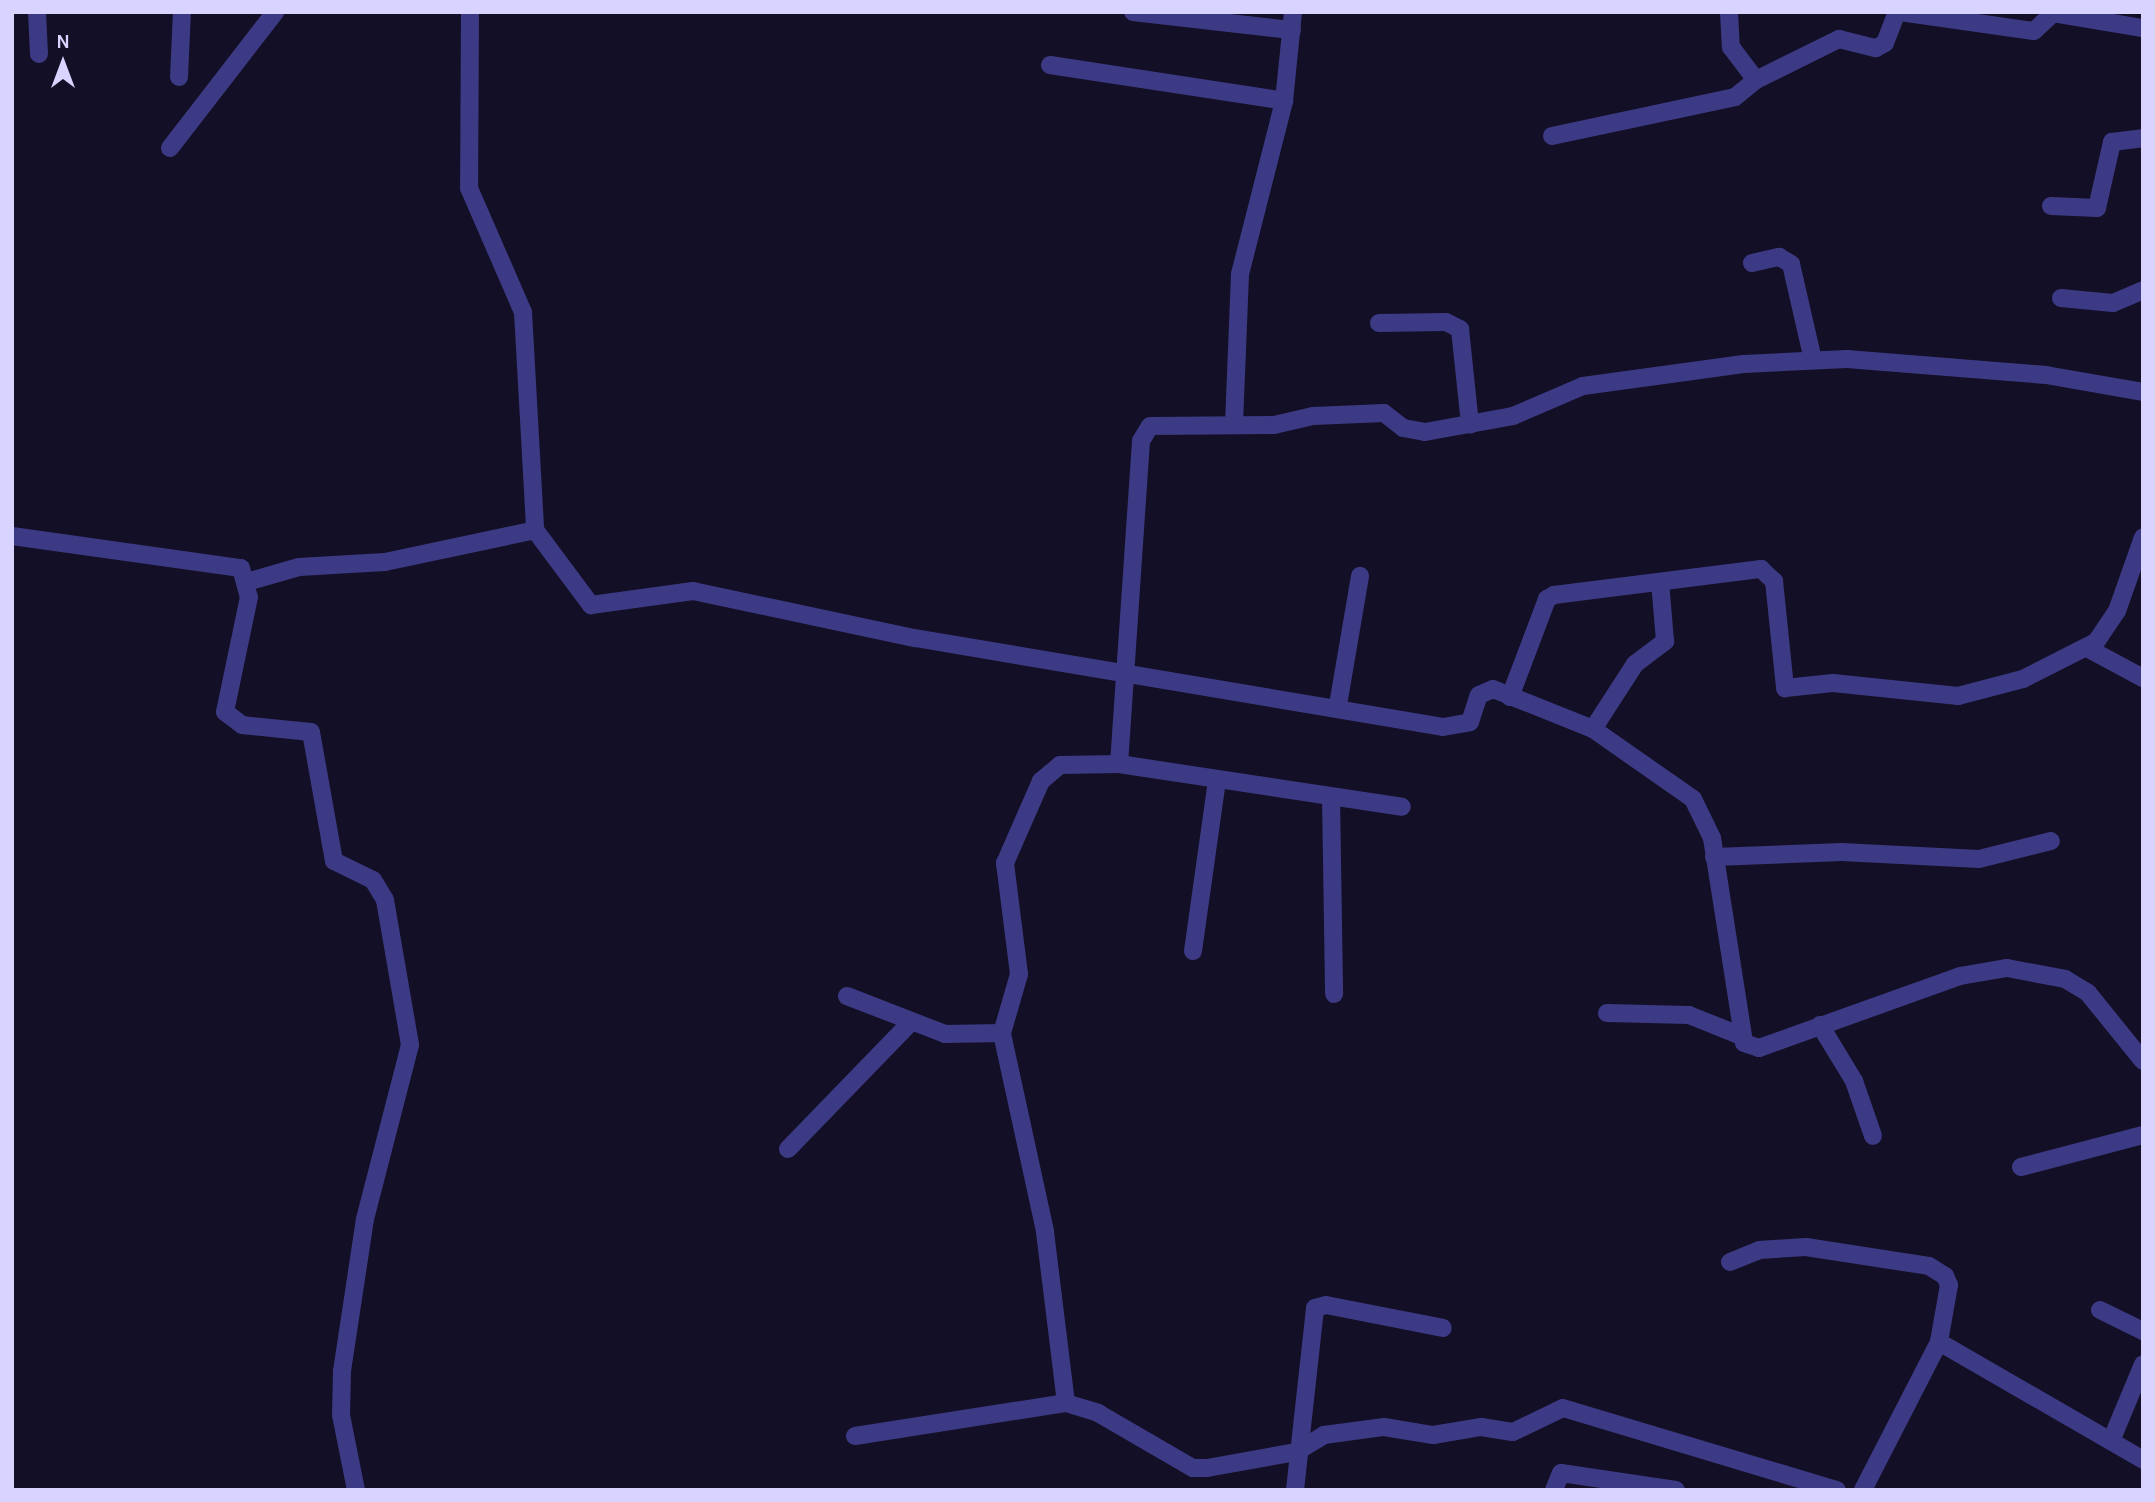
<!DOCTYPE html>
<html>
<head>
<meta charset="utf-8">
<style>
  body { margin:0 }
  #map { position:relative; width:2155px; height:1502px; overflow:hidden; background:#130f26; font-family:Karla,sans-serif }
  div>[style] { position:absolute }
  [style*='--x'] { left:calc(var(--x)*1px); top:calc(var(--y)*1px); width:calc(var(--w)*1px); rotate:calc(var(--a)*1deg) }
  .street>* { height:18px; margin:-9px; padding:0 9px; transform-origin:9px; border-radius:9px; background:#3d3a85 }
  span { translate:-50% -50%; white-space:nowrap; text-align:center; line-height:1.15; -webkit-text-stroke:6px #130f26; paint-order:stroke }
  .frame { position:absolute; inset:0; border:14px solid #d9d4ff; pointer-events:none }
  .north { position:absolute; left:28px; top:28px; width:70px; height:70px; -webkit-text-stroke:5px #130f26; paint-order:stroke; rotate:0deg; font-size:19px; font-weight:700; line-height:28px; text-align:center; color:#d9d4ff }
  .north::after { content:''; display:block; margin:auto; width:24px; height:32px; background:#d9d4ff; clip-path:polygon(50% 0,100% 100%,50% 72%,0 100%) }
</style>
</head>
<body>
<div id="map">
  <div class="street">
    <i style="--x:37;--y:12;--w:42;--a:87.3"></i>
    <i style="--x:470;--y:12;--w:176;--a:90.3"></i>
    <i style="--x:469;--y:188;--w:135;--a:66.5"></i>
    <i style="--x:523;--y:312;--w:218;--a:86.8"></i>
    <i style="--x:535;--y:530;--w:94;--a:53.3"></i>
    <i style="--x:591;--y:605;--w:103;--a:-7.8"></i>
    <i style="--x:693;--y:591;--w:227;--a:12"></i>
    <i style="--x:915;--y:638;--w:535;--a:9.57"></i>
    <i style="--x:1443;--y:727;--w:27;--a:-10"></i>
    <i style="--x:1470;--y:722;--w:28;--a:-72"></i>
    <i style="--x:1479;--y:695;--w:15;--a:-23"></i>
    <i style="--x:1493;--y:689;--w:108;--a:21.8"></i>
    <i style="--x:1593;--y:729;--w:122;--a:35"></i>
    <i style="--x:1693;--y:799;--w:43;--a:64"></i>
    <i style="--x:1712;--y:838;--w:207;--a:81.1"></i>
    <i style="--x:1744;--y:1043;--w:16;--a:18"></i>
    <i style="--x:1759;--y:1048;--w:214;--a:-19.7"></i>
    <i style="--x:1960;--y:976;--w:48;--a:-9.7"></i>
    <i style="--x:2007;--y:968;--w:59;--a:10.7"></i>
    <i style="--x:2065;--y:979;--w:27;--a:31"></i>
    <i style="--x:2088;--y:993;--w:87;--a:51"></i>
    <i style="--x:1133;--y:12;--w:160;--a:6.5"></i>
    <i style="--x:1729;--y:12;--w:35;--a:87"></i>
    <i style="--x:1731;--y:47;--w:41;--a:52.9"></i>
    <i style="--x:1756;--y:80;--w:93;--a:-26.3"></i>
    <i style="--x:1839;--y:39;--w:38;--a:14"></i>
    <i style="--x:1876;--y:48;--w:10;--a:-29"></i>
    <i style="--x:1885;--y:43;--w:33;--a:-69"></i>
    <i style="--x:1900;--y:12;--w:135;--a:8.1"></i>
    <i style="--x:2034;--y:31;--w:26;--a:-43"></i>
    <i style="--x:2053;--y:13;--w:91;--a:9.5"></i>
    <i style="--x:1050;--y:65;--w:237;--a:8.7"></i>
    <i style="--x:179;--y:77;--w:65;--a:-87.4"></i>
    <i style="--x:1552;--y:136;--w:187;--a:-12"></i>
    <i style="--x:1735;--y:97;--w:27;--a:-39"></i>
    <i style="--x:170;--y:148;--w:172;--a:-52.3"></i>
    <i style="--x:2051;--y:206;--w:46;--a:2.5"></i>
    <i style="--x:2097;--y:208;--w:68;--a:-77.2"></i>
    <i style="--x:2112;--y:142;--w:31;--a:-7"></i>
    <i style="--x:1752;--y:263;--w:28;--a:-13"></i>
    <i style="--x:1779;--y:257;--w:14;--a:30"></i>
    <i style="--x:1791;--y:264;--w:98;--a:77.1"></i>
    <i style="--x:2061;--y:298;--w:52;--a:5.5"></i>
    <i style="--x:2113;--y:303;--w:33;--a:-23"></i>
    <i style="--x:1379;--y:323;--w:67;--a:-0.9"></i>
    <i style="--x:1446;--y:322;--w:16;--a:27"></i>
    <i style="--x:1460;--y:329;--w:96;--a:84"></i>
    <i style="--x:1234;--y:424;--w:150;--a:-87.7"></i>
    <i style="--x:1240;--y:274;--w:179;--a:-75.7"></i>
    <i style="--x:1284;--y:101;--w:89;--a:-84.2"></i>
    <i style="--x:12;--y:536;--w:231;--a:8"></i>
    <i style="--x:241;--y:568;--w:30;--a:75"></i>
    <i style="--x:249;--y:597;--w:117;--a:101.8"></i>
    <i style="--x:225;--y:712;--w:21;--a:37"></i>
    <i style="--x:242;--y:725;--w:69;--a:5.8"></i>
    <i style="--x:311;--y:732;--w:131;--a:79.9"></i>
    <i style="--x:334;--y:861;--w:43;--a:26"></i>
    <i style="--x:373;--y:880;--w:23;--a:59"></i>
    <i style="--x:385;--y:900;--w:147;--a:80.2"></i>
    <i style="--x:410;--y:1045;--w:180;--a:104.5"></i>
    <i style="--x:365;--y:1219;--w:154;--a:98.6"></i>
    <i style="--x:342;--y:1371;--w:44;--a:91.3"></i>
    <i style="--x:341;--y:1415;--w:76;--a:78.7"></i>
    <i style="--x:250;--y:581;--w:51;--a:-15.9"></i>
    <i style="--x:299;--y:567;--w:86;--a:-3.3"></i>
    <i style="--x:385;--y:562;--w:153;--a:-12"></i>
    <i style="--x:2087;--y:648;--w:64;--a:28.2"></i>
    <i style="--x:1510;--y:697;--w:105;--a:-69.3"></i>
    <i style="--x:1547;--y:599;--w:8;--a:-30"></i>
    <i style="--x:1554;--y:595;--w:209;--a:-7.2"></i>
    <i style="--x:1761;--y:569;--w:18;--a:43"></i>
    <i style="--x:1774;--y:581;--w:108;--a:84.1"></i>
    <i style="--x:1785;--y:688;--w:48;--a:-5.9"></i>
    <i style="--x:1833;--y:683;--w:126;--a:5.9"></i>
    <i style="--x:1958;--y:696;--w:67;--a:-14.7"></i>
    <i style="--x:2023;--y:679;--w:82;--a:-26.9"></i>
    <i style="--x:2096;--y:642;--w:37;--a:-56"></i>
    <i style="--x:2117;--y:611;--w:78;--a:-70.6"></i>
    <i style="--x:1338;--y:705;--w:131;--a:-80.3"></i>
    <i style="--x:1593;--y:729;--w:77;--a:-57.1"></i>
    <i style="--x:1635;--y:664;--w:38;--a:-37"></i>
    <i style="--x:1665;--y:641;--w:59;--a:-94.8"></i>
    <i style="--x:1119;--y:764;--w:324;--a:-86.1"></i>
    <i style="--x:1141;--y:441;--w:17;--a:-59"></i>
    <i style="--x:1150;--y:426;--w:124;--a:-0.5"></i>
    <i style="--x:1274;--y:425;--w:40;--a:-13"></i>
    <i style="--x:1313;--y:416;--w:71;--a:-2.4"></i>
    <i style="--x:1384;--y:413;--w:24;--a:38"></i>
    <i style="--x:1403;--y:428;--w:22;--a:10"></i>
    <i style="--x:1425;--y:432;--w:89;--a:-10.3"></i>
    <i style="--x:1513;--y:416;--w:76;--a:-23.2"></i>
    <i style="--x:1583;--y:386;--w:162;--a:-7.8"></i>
    <i style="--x:1744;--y:364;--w:103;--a:-2.8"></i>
    <i style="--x:1847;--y:359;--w:200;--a:4.6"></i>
    <i style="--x:2046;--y:375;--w:98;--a:9.9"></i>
    <i style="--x:1331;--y:797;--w:197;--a:89.1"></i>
    <i style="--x:1714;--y:857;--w:128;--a:-2.2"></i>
    <i style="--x:1842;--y:852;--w:137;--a:2.9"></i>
    <i style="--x:1979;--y:859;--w:74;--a:-14"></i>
    <i style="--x:1193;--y:951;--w:173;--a:-82"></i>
    <i style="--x:847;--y:996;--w:105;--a:21.2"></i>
    <i style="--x:945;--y:1034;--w:57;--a:-1"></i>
    <i style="--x:1607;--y:1013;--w:82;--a:1.4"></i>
    <i style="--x:1689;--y:1015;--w:54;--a:21.8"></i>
    <i style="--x:1820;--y:1025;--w:66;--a:58.7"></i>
    <i style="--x:1854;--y:1081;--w:58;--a:70.9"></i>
    <i style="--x:788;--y:1149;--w:175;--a:-45.9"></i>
    <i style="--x:2021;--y:1167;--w:126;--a:-14.7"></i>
    <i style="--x:1730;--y:1262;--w:31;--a:-22"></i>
    <i style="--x:1759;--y:1250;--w:47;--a:-3.7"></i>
    <i style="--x:1806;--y:1247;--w:124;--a:8.8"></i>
    <i style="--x:1929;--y:1266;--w:19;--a:32"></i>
    <i style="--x:1945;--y:1276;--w:10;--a:66"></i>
    <i style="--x:1949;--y:1285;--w:58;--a:100"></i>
    <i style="--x:1939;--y:1342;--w:166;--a:117.2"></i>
    <i style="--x:2100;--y:1310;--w:48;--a:26"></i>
    <i style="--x:1939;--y:1342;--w:236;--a:30"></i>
    <i style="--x:1066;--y:1403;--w:173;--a:-97"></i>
    <i style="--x:1045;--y:1231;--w:203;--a:-102.3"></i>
    <i style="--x:1002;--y:1033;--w:61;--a:-73.9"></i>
    <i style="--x:1019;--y:974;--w:112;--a:-97.2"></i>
    <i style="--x:1005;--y:863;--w:90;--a:-66.3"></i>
    <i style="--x:1041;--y:781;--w:25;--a:-40"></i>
    <i style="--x:1060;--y:765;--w:59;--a:-1"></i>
    <i style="--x:1119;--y:764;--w:286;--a:8.6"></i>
    <i style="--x:855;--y:1436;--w:214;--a:-8.9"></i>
    <i style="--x:1066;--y:1403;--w:34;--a:17"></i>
    <i style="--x:1098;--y:1413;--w:110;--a:30.1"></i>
    <i style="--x:1193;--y:1468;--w:14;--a:0"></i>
    <i style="--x:1207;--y:1468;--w:90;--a:-10.2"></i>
    <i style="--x:1296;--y:1452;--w:33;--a:-31"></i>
    <i style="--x:1324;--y:1435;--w:61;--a:-7.6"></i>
    <i style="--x:1384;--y:1427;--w:50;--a:9.3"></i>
    <i style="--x:1433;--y:1435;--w:49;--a:-9.5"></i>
    <i style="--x:1481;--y:1427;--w:32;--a:9"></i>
    <i style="--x:1513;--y:1432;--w:55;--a:-25.6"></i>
    <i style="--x:1563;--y:1408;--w:286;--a:16.7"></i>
    <i style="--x:2111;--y:1441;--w:83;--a:-67.4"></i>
    <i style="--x:1295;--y:1490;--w:183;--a:-83.7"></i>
    <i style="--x:1315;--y:1308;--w:11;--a:-15"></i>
    <i style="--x:1326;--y:1305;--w:119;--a:11.1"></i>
    <i style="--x:1554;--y:1490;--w:18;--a:-68"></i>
    <i style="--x:1561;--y:1473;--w:116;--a:8.4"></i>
  </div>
  <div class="frame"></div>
  <div class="north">N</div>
</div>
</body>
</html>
